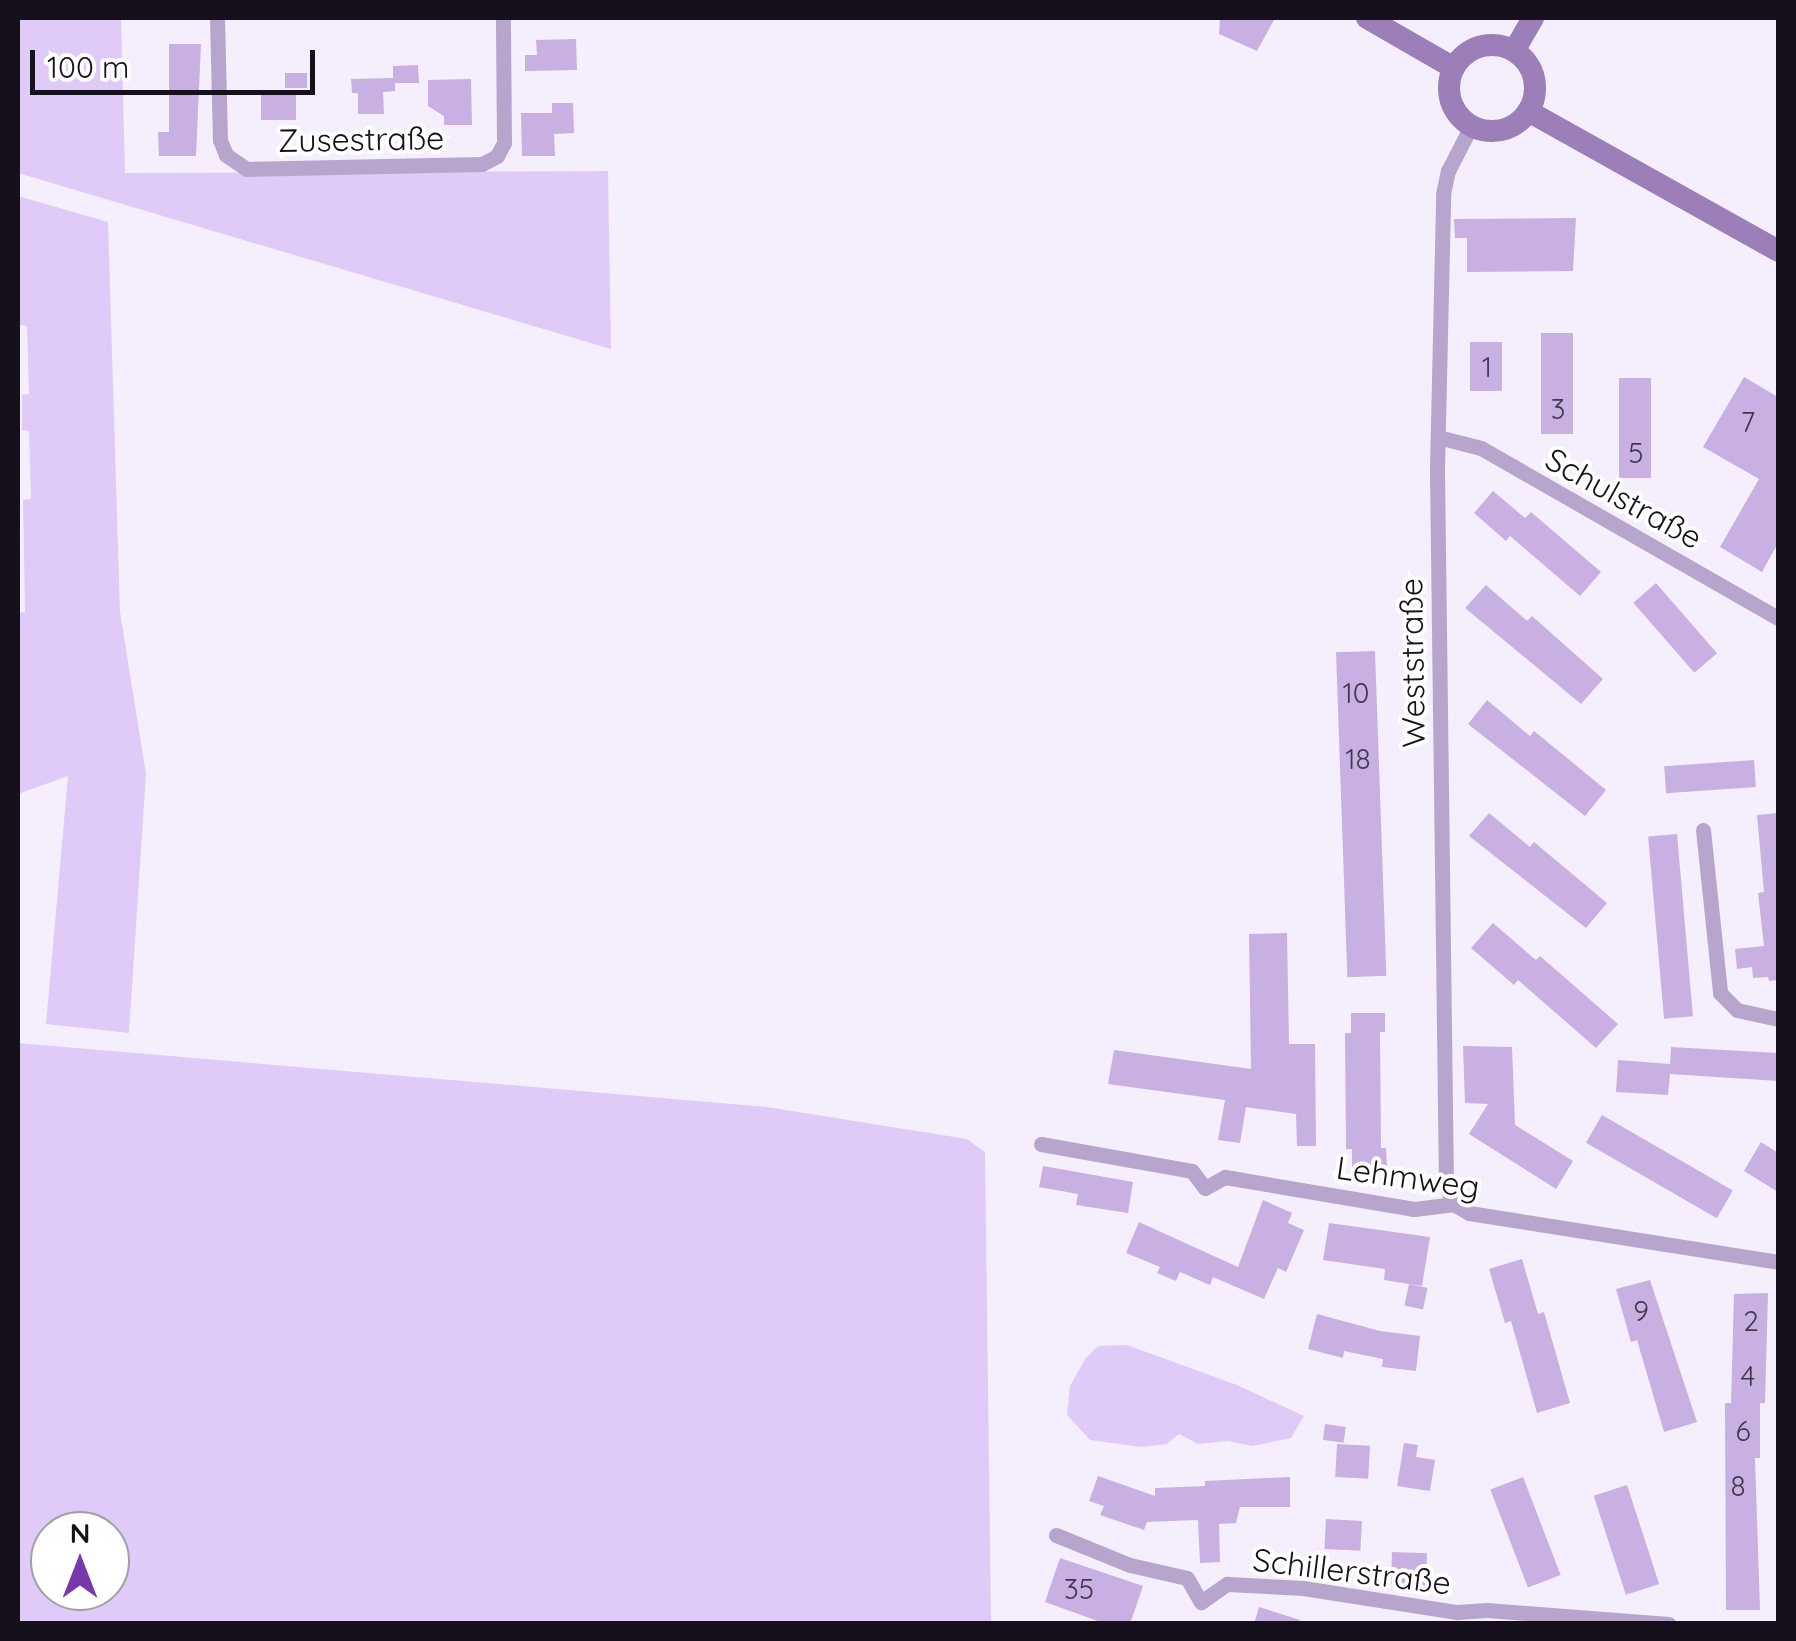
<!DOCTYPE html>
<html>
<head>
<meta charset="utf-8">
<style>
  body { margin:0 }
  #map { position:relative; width:1796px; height:1641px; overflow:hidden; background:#f5effd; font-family:Quicksand,sans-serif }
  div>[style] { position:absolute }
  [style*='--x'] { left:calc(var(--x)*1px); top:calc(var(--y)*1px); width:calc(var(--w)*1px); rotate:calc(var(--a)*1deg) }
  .green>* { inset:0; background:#e0cbf8 }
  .building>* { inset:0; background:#c8b0e2; transform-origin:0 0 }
  .street>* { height:15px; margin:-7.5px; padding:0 7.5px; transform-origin:7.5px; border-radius:7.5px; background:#b8a5cd }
  .secondary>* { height:22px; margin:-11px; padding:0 11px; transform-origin:11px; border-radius:11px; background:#9c7fb9 }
  .secondary>.ring { margin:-11px; padding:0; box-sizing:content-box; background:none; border:22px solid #9c7fb9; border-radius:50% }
  span { translate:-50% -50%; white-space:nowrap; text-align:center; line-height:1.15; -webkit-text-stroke:8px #fff; paint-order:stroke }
  .number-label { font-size:28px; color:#42384e }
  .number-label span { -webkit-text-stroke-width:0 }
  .street-label { font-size:32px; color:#16101c }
  .frame { position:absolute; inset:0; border:20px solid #16101c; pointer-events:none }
  .north { position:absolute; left:30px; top:1511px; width:100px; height:100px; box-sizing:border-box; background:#fff; border:2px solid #a29fa4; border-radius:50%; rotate:0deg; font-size:28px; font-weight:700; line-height:40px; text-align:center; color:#16101c }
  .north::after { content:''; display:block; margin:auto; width:35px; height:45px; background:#7937ac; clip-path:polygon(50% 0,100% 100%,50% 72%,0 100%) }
  .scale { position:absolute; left:30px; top:50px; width:285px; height:45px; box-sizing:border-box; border:5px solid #16101c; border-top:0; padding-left:12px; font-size:30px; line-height:35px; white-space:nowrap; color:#16101c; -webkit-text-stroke:8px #fff; paint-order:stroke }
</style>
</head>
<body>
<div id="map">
  <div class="green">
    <i style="clip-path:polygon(18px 18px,121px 18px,125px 173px,608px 171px,611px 349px,18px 173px)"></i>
    <i style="clip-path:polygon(18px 196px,108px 222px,120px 612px,146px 774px,129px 1033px,46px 1024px,68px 776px,18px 794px,18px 613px,25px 612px,23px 500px,31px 499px,29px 431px,22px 430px,22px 395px,29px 394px,27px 326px,20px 325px)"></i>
    <i style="clip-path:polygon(evenodd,18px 1043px,767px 1107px,967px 1139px,985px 1152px,991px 1623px,18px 1623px,18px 1043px,110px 1531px,110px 1591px,50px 1591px,50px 1531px,110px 1531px)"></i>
    <i style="clip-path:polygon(1127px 1345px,1237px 1385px,1304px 1416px,1291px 1438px,1252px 1446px,1228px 1441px,1198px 1444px,1179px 1434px,1167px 1444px,1141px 1447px,1090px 1440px,1067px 1415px,1070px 1386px,1085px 1359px,1098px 1346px)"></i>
  </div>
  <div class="building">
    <i style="clip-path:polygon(1220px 18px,1275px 18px,1257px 51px,1219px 34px)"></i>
    <i style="clip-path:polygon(576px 39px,577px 70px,525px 71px,525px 55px,537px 55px,536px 40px)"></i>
    <i style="clip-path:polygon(169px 44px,201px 44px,196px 156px,159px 156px,158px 132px,169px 132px)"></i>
    <i style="clip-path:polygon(418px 65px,419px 83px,395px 83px,395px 91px,383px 92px,384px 114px,358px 114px,358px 93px,352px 93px,351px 79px,393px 78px,393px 66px)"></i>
    <i style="left:307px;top:73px;width:15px;height:22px;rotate:90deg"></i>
    <i style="clip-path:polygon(471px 79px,472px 125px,444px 125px,444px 116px,428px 106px,428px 80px)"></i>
    <i style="left:296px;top:91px;width:29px;height:35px;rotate:90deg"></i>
    <i style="clip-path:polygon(552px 103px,573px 103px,574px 133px,554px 134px,555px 156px,522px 156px,521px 113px,552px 113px)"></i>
    <i style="clip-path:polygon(1576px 218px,1573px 271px,1467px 272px,1467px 238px,1455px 238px,1454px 219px)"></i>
    <i style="left:1541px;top:333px;width:32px;height:101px"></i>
    <i style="left:1502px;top:342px;width:49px;height:32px;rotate:90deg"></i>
    <i style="clip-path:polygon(1744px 377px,1778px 397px,1778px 543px,1762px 572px,1720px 547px,1759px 479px,1703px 447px)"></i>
    <i style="left:1619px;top:378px;width:32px;height:100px"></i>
    <i style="clip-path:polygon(1493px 491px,1525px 518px,1531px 512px,1601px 572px,1580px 596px,1510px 536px,1506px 541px,1474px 513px)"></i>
    <i style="left:1656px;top:583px;width:93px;height:30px;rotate:49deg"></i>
    <i style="clip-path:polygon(1486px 585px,1527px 621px,1532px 616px,1603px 679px,1581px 704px,1465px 608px)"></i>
    <i style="left:1375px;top:651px;width:325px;height:39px;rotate:88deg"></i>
    <i style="clip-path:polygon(1487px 700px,1530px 736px,1534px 731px,1606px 790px,1585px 816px,1468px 724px)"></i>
    <i style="left:1754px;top:760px;width:27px;height:90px;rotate:86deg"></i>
    <i style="clip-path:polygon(1489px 813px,1530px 847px,1534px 842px,1607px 903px,1586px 928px,1469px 836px)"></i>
    <i style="clip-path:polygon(1778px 813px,1778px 980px,1769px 981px,1768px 977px,1753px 978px,1752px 967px,1737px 969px,1735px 949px,1764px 946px,1758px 893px,1764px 892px,1757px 815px)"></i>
    <i style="left:1677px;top:834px;width:183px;height:29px;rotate:85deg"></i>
    <i style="clip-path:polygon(1493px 923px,1536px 960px,1540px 956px,1618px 1024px,1596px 1048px,1518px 980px,1514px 985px,1471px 948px)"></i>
    <i style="clip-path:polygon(1287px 933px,1289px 1044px,1315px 1044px,1316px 1146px,1297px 1146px,1296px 1114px,1246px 1107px,1240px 1143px,1218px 1140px,1225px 1100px,1108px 1084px,1114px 1050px,1251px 1069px,1249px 934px)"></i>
    <i style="clip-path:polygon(1351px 1013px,1385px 1013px,1385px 1032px,1380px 1032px,1381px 1148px,1386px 1148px,1387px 1168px,1352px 1168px,1352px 1149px,1346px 1149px,1345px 1033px,1351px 1033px)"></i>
    <i style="clip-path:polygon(1463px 1046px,1512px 1047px,1515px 1125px,1573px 1161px,1556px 1189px,1469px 1134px,1488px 1104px,1465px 1103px)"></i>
    <i style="clip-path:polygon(1671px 1047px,1778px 1053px,1778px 1081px,1670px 1074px,1668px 1095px,1616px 1092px,1618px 1060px,1670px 1064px)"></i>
    <i style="left:1602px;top:1115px;width:151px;height:32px;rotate:30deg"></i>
    <i style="clip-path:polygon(1761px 1142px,1778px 1153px,1778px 1192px,1744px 1171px)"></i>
    <i style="clip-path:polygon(1043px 1166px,1133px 1182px,1128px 1213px,1076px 1205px,1078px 1194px,1039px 1187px)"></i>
    <i style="clip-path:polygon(1263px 1200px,1292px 1213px,1288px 1223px,1304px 1230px,1286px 1272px,1278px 1268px,1264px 1299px,1213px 1277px,1210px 1285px,1180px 1272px,1176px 1281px,1157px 1273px,1160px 1267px,1126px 1253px,1139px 1222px,1238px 1267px)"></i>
    <i style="clip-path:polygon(1329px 1223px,1430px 1237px,1422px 1286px,1384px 1280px,1385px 1269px,1323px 1260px)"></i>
    <i style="clip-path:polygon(1522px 1259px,1538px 1314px,1544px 1312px,1570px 1403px,1537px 1413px,1511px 1321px,1505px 1323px,1489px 1269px)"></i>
    <i style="clip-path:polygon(1650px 1280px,1697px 1422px,1664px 1432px,1637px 1340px,1631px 1342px,1616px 1289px)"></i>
    <i style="left:1409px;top:1284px;width:19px;height:22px;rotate:12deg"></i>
    <i style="clip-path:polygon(1768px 1293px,1765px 1403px,1760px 1403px,1760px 1458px,1755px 1458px,1760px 1610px,1726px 1610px,1725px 1403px,1731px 1403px,1734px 1294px)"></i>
    <i style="clip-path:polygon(1317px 1314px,1380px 1331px,1420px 1336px,1416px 1371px,1382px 1367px,1383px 1359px,1344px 1351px,1343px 1358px,1308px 1349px)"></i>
    <i style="left:1325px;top:1424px;width:21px;height:16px;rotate:8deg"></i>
    <i style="clip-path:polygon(1404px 1443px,1418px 1445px,1416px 1457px,1435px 1460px,1430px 1491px,1397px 1486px)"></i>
    <i style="left:1337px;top:1444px;width:33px;height:33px;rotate:3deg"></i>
    <i style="clip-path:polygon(1098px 1476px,1155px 1496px,1155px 1488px,1205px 1486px,1205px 1481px,1290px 1477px,1290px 1507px,1240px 1507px,1236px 1523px,1219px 1524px,1220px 1562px,1200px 1563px,1198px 1520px,1147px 1522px,1144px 1530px,1100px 1515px,1104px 1506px,1089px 1501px)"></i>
    <i style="left:1523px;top:1477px;width:105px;height:35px;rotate:69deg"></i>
    <i style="left:1627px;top:1485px;width:104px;height:35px;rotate:72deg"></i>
    <i style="left:1326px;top:1519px;width:36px;height:30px;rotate:3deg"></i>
    <i style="left:1392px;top:1552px;width:35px;height:32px;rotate:2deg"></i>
    <i style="clip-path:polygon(1060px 1558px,1143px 1586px,1130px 1624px,1106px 1624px,1045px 1602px)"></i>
    <i style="clip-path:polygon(1259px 1607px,1300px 1620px,1299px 1624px,1254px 1624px)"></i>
  </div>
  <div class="street">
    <i style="--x:217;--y:18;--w:122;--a:88.6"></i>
    <i style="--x:220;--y:140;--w:16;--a:68"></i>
    <i style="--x:226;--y:155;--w:25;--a:34"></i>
    <i style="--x:247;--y:169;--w:235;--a:-1.2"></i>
    <i style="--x:482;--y:164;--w:17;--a:-28"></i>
    <i style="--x:497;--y:156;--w:15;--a:-62"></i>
    <i style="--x:504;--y:143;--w:125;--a:-90.5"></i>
    <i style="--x:1438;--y:437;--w:44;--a:14.3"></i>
    <i style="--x:1481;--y:448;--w:342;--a:29.8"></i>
    <i style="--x:1703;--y:830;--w:164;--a:84"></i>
    <i style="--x:1720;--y:993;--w:24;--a:45"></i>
    <i style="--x:1737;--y:1010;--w:42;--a:12.4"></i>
    <i style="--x:1041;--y:1144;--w:153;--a:10.1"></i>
    <i style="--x:1192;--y:1171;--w:21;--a:53"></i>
    <i style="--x:1205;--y:1188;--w:23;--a:-29"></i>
    <i style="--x:1225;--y:1177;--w:192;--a:9.6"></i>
    <i style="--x:1414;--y:1209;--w:39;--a:-7"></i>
    <i style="--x:1453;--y:1204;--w:18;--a:29"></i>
    <i style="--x:1469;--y:1213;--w:313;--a:9"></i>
    <i style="--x:1453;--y:1204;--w:18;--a:-112"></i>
    <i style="--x:1446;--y:1187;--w:719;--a:-90.72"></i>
    <i style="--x:1437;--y:468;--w:274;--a:-88.7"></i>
    <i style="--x:1443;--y:194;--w:24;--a:-78"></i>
    <i style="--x:1448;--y:171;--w:51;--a:-62.9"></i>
    <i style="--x:1056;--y:1535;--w:80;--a:22.1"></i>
    <i style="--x:1130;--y:1565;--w:58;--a:12.8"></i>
    <i style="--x:1187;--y:1578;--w:28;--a:60"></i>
    <i style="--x:1201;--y:1602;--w:32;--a:-35"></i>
    <i style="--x:1227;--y:1584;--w:76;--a:3"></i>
    <i style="--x:1303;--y:1588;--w:156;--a:8.9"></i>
    <i style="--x:1457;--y:1612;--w:30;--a:-4"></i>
    <i style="--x:1487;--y:1610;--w:182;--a:4.4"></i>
  </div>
  <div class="secondary">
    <i style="--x:1367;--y:18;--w:100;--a:29.9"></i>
    <i class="ring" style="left:1449px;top:45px;width:64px;height:64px"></i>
    <i style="--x:1514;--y:51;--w:38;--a:-60"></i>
    <i style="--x:1528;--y:111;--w:287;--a:29.2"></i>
  </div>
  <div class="number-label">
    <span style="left:1487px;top:367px">1</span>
    <span style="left:1558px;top:409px">3</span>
    <span style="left:1748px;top:422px">7</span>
    <span style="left:1636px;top:453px">5</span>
    <span style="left:1356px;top:693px">10</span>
    <span style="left:1358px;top:759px">18</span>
    <span style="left:1641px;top:1311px">9</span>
    <span style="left:1751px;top:1321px">2</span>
    <span style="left:1748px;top:1376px">4</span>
    <span style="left:1743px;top:1431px">6</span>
    <span style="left:1738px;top:1486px">8</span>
    <span style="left:1079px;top:1589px">35</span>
  </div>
  <div class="street-label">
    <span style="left:361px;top:139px;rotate:-1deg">Zusestraße</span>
    <span style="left:1624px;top:498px;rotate:29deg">Schulstraße</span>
    <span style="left:1412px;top:663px;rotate:-91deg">Weststraße</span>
    <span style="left:1408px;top:1177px;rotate:8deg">Lehmweg</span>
    <span style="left:1352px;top:1571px;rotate:7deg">Schillerstraße</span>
  </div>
  <div class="frame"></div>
  <div class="north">N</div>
  <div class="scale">100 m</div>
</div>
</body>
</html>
